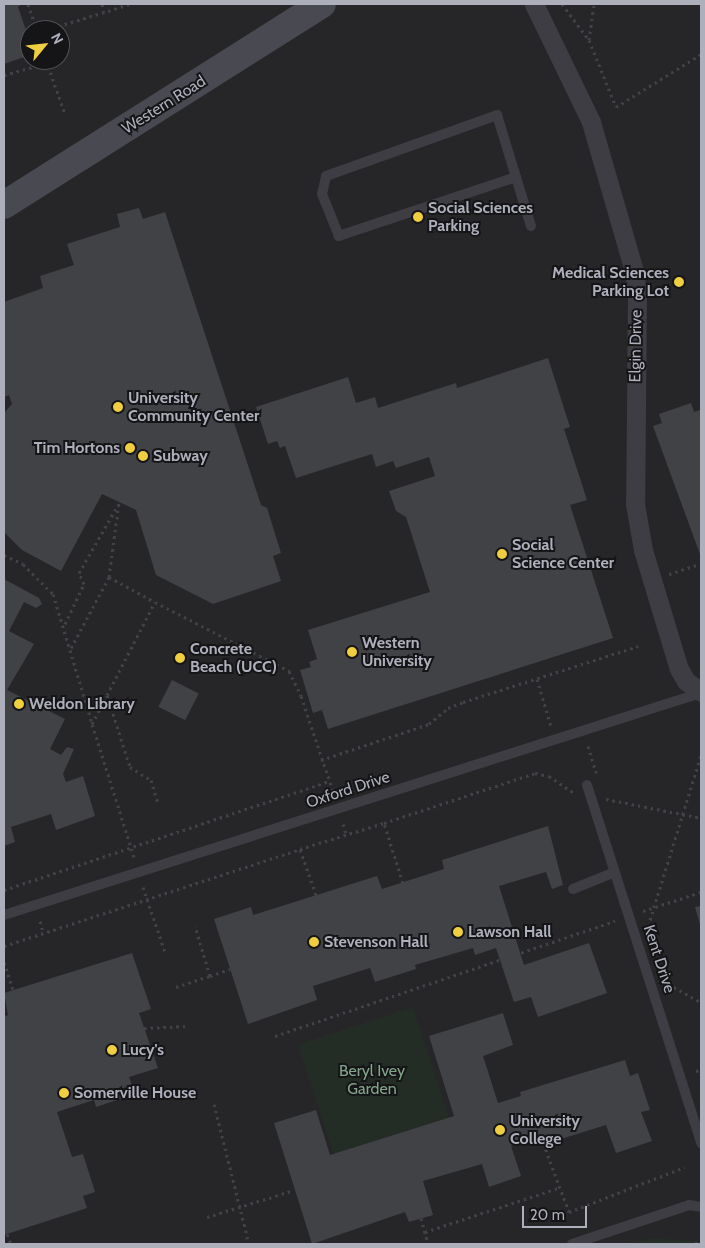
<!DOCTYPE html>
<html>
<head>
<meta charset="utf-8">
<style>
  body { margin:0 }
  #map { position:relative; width:705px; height:1248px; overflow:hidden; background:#1a1a1c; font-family:Cabin,sans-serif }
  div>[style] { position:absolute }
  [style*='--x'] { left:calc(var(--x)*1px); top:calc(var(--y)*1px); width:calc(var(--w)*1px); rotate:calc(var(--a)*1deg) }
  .built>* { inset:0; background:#262629 }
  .green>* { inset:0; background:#242c26; transform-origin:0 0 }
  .building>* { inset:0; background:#414246; transform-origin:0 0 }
  .path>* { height:3px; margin-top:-1.5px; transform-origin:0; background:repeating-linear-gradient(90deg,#414248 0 2.5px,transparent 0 6.5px) }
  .lane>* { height:10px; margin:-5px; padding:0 5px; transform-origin:5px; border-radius:5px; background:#3d3d43 }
  .street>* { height:19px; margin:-9.5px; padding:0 9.5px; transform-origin:9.5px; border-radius:9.5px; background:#3d3d43 }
  .secondary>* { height:28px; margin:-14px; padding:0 14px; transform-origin:14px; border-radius:14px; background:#494a51 }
  .dots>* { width:14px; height:14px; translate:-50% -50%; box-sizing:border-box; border:2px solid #151517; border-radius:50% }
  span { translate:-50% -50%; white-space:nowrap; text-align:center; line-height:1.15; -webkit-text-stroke:4px #151517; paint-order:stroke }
  .street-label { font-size:16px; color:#adafbb }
  .poi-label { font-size:16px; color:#adafbb; font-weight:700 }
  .left { translate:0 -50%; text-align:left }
  .right { translate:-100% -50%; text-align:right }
  .park-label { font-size:16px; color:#84a58b }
  .frame { position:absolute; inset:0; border:5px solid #adafbb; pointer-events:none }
  .north { position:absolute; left:20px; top:20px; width:50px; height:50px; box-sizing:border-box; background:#151517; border:1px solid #525359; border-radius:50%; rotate:62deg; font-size:14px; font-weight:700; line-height:20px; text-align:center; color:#adafbb }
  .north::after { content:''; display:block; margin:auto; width:18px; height:22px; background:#efce3f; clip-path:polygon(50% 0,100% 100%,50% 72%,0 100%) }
  .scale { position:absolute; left:522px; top:1206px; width:65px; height:22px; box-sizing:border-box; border:2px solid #adafbb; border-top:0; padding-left:6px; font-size:15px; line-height:18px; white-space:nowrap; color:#adafbb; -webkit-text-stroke:4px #151517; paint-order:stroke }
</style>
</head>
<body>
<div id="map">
  <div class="built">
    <i style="clip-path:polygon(evenodd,4px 4px,701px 4px,701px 1244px,4px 1244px,4px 4px,30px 30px,60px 30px,60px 60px,30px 60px,30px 30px)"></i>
  </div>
  <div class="green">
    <i style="left:413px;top:1007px;width:116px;height:121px;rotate:72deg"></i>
    <i style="clip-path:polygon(651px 1238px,697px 1241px,701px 1244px,625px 1244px)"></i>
  </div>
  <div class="building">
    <i style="clip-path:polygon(4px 4px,22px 4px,18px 7px,30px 42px,30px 55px,4px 64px)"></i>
    <i style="clip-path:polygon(139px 208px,143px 219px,165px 212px,261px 505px,267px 508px,281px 553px,273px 556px,281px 581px,213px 604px,156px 575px,136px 510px,102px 494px,61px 571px,22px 550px,4px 532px,4px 413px,12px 404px,9px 395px,4px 397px,4px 302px,43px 288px,40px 276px,74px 265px,67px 244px,120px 227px,117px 214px)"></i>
    <i style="clip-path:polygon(548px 358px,570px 427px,564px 429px,587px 500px,570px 505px,613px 638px,328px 729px,322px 710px,313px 713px,300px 670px,311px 667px,309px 662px,317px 659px,308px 630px,430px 592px,406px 517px,396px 511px,389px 491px,435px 476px,429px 457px,396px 468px,393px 461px,376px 467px,372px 454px,296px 478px,285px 446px,280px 448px,277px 441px,268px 444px,256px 407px,348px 377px,356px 403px,375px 397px,378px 408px,456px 383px,457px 388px)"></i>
    <i style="clip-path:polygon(691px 403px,694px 412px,700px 410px,701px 413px,701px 557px,653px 426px,662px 423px,659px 414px)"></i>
    <i style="clip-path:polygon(4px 579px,39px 598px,42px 604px,36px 608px,24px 602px,9px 631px,34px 644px,7px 690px,65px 719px,50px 749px,61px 755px,67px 747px,74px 749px,63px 774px,66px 782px,83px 776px,95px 816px,56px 830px,51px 814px,11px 827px,15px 842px,4px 846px)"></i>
    <i style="left:172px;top:680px;width:30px;height:30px;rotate:27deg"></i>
    <i style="clip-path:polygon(548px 826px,563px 885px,552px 889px,546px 872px,499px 886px,524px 965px,589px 943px,607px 993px,538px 1017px,531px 997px,514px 1002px,496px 948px,475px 955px,473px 948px,415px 965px,416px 969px,375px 982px,370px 968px,313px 986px,317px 1000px,248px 1024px,214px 919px,251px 907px,253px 915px,377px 876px,382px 889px,444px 869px,442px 860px)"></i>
    <i style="clip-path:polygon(701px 906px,701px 928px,695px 907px)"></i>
    <i style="clip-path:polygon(132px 953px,151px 1009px,139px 1013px,158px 1068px,129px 1077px,132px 1085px,123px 1088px,126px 1097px,96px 1107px,94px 1100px,57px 1112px,72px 1157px,83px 1154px,95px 1192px,83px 1196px,87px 1208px,4px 1235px,4px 1017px,8px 1015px,4px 993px)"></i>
    <i style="clip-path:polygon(503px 1013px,513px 1045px,483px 1056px,498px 1103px,521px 1096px,520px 1092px,625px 1060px,630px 1076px,638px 1073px,650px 1110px,641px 1112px,652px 1141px,616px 1153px,606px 1125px,548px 1143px,545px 1135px,511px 1146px,521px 1176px,489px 1187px,482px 1164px,423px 1181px,433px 1215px,409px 1222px,405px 1212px,312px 1244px,274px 1123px,316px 1110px,330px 1155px,454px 1116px,429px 1036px)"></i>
  </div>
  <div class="path">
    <i style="--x:28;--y:4;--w:28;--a:71"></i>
    <i style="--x:102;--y:4;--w:8;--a:76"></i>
    <i style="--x:562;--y:4;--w:45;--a:53.1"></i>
    <i style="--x:589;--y:40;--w:72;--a:68.1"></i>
    <i style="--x:616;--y:107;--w:100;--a:-31.9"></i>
    <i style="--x:46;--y:30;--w:88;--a:-17.2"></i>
    <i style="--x:589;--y:40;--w:36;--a:-82"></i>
    <i style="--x:46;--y:60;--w:57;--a:70.6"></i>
    <i style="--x:4;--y:75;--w:45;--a:-15.6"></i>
    <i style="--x:4;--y:555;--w:21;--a:25"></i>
    <i style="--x:23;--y:564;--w:42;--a:45"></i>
    <i style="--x:53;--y:594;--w:135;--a:73.2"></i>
    <i style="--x:669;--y:574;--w:33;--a:-18"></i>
    <i style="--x:109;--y:577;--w:52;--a:28.5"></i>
    <i style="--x:65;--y:624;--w:44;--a:-64.6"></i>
    <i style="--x:84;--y:584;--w:12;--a:-114"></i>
    <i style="--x:79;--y:573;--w:78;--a:-60.2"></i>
    <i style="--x:71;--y:648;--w:81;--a:-61.8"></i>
    <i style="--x:109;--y:577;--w:76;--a:-82.4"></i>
    <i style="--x:537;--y:679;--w:49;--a:73.4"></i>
    <i style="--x:107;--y:695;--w:76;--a:72.3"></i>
    <i style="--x:130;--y:767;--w:25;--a:32"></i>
    <i style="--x:151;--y:780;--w:24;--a:73"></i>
    <i style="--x:588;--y:746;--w:28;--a:73"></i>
    <i style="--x:321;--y:760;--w:114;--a:-18.4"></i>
    <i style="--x:429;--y:724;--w:25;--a:-40"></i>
    <i style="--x:448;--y:708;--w:16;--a:-22"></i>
    <i style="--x:463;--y:702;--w:184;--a:-17.7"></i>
    <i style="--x:606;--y:799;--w:97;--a:11.3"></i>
    <i style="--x:343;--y:824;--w:10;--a:73"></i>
    <i style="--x:134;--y:857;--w:139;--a:-107.5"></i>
    <i style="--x:92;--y:724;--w:137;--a:-62.7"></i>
    <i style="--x:155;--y:602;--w:151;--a:27.2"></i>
    <i style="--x:289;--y:671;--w:28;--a:64"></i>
    <i style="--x:301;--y:696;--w:103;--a:71.4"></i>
    <i style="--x:403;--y:883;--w:63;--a:-107.6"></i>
    <i style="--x:384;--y:823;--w:159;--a:-18.3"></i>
    <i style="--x:535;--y:773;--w:14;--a:12"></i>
    <i style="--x:549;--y:776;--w:29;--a:34"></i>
    <i style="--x:143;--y:887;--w:69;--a:71.3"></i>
    <i style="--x:4;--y:890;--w:343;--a:-18.5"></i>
    <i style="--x:316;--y:895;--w:49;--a:-109.2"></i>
    <i style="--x:300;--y:849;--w:88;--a:-17.2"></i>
    <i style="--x:643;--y:911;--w:61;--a:-18.1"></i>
    <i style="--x:650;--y:920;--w:173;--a:-72.8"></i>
    <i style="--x:40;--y:921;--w:11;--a:75"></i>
    <i style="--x:4;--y:946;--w:311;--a:-18.1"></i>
    <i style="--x:4;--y:962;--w:29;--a:72"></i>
    <i style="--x:210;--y:976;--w:21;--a:-19"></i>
    <i style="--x:668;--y:984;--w:38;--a:29"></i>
    <i style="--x:176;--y:987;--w:36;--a:-18"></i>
    <i style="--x:210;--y:976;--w:52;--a:-106.7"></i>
    <i style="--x:144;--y:1028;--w:44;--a:-2.6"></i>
    <i style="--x:275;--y:1036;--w:359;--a:-18.7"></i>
    <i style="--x:696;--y:1071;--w:5;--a:-11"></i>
    <i style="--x:214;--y:1104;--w:144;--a:76"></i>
    <i style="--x:541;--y:1137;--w:80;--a:69.5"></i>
    <i style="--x:569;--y:1212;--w:124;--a:-21.2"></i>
    <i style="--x:207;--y:1217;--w:91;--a:-17.2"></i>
    <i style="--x:421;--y:1218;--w:27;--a:75"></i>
    <i style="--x:425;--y:1232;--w:143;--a:-18.3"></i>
    <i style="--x:7;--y:1234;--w:11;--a:68"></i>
    <i style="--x:696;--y:1244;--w:3;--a:-72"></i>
  </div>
  <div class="lane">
    <i style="--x:516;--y:177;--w:187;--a:161.6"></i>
    <i style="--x:339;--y:236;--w:45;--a:-112"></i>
    <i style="--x:322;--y:194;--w:18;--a:-77"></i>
    <i style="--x:326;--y:176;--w:182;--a:-19.6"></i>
    <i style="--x:497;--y:115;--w:116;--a:73"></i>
    <i style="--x:587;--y:785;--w:376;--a:72.3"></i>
    <i style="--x:573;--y:889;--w:45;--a:-22"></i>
    <i style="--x:4;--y:915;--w:732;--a:-17.67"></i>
    <i style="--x:572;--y:1244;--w:123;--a:-18.4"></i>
    <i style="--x:689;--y:1205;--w:12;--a:9"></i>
  </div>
  <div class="street">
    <i style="--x:534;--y:4;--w:131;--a:64.2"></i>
    <i style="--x:591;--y:122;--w:155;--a:73.9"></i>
    <i style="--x:634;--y:271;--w:22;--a:82"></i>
    <i style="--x:637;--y:293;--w:211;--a:90.5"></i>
    <i style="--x:635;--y:504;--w:47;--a:80.1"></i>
    <i style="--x:643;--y:550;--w:124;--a:73.2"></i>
    <i style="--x:679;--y:669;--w:14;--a:60"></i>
    <i style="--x:686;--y:681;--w:19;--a:36"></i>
  </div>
  <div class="secondary">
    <i style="--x:4;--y:205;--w:376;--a:-32.3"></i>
  </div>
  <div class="dots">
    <i style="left:418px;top:217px;background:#efce3f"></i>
    <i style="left:679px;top:282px;background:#efce3f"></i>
    <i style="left:118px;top:407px;background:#efce3f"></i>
    <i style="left:130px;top:448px;background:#efce3f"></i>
    <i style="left:143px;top:456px;background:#efce3f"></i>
    <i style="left:502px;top:554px;background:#efce3f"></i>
    <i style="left:352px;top:652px;background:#efce3f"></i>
    <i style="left:180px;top:658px;background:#efce3f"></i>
    <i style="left:19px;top:704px;background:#efce3f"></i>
    <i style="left:458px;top:932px;background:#efce3f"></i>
    <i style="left:314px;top:942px;background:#efce3f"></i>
    <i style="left:112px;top:1050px;background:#efce3f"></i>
    <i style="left:64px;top:1093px;background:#efce3f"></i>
    <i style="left:500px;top:1130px;background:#efce3f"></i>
  </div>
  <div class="street-label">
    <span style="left:164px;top:105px;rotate:-32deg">Western Road</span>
    <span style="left:636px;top:346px;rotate:-89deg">Elgin Drive</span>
    <span style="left:348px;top:790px;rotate:-18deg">Oxford Drive</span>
    <span style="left:659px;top:959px;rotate:72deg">Kent Drive</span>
  </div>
  <div class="poi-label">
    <span class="left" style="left:428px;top:217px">Social Sciences<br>Parking</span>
    <span class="right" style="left:669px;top:282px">Medical Sciences<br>Parking Lot</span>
    <span class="left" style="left:128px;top:407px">University<br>Community Center</span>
    <span class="right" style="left:120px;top:448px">Tim Hortons</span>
    <span class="left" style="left:153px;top:456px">Subway</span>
    <span class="left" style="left:512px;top:554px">Social<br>Science Center</span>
    <span class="left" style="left:362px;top:652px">Western<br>University</span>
    <span class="left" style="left:190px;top:658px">Concrete<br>Beach (UCC)</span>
    <span class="left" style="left:29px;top:704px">Weldon Library</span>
    <span class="left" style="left:468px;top:932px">Lawson Hall</span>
    <span class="left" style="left:324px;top:942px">Stevenson Hall</span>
    <span class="left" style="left:122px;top:1050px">Lucy's</span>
    <span class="left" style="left:74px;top:1093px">Somerville House</span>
    <span class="left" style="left:510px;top:1130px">University<br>College</span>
  </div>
  <div class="park-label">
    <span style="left:372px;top:1080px">Beryl Ivey<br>Garden</span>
  </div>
  <div class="frame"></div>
  <div class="north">N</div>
  <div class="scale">20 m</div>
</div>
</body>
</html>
